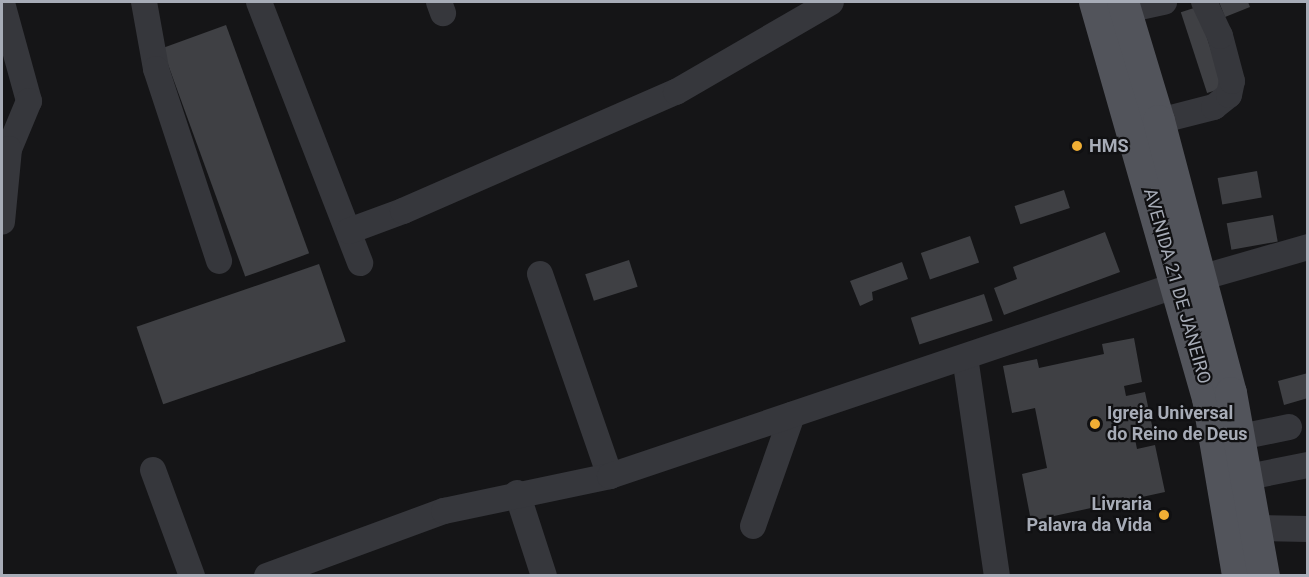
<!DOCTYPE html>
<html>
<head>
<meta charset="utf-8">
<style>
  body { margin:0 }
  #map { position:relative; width:1309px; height:577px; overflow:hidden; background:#151517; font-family:Roboto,sans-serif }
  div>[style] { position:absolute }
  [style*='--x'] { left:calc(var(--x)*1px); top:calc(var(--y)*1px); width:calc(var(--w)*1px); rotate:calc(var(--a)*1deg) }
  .building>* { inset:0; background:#3f4044; transform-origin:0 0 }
  .minor>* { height:26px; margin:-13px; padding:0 13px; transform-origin:13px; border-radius:13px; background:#36373c }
  .major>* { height:32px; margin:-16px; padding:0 16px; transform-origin:16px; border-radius:16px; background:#52545b }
  .dots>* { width:16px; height:16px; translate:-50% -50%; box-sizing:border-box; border:3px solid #101012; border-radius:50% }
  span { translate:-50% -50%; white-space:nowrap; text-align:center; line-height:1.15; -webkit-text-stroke:4.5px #101012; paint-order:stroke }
  .poi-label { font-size:18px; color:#a7acb7; font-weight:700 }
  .left { translate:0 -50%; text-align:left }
  .right { translate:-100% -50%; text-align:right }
  .street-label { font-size:18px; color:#a7acb7 }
  .frame { position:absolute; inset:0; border:3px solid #a7acb7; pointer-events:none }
</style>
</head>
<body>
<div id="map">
  <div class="building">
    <i style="clip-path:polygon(1219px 2px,1248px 2px,1250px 7px,1225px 17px)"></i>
    <i style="left:1197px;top:7px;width:85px;height:17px;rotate:72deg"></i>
    <i style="left:226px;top:25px;width:243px;height:68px;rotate:70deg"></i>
    <i style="left:1257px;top:171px;width:27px;height:40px;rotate:80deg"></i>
    <i style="left:1064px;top:190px;width:19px;height:52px;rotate:72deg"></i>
    <i style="left:1273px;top:215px;width:27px;height:47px;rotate:80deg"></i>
    <i style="clip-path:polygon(1105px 232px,1120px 272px,1004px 315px,994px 288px,1017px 279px,1013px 267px)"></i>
    <i style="left:970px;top:236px;width:28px;height:52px;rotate:71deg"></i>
    <i style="left:629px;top:260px;width:28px;height:46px;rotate:72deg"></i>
    <i style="clip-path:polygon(902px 262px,908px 279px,872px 292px,873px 300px,860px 306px,850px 281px)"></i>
    <i style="left:319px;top:264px;width:82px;height:193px;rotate:71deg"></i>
    <i style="left:984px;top:294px;width:28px;height:77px;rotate:72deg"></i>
    <i style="clip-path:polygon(1134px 338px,1142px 382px,1124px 386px,1126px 396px,1145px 392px,1154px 435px,1135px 439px,1137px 449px,1155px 445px,1165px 492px,1031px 521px,1022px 474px,1047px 468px,1035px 408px,1012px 413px,1003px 366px,1037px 359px,1039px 368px,1104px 354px,1102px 344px)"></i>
    <i style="clip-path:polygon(1308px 373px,1308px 398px,1284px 405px,1278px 381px)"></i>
  </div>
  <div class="minor">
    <i style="--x:144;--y:2;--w:68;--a:79.8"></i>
    <i style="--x:156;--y:69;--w:202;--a:71.8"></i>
    <i style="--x:259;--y:2;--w:280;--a:68.8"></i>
    <i style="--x:439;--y:2;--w:12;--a:70"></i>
    <i style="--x:2;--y:3;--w:102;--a:74.6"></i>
    <i style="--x:29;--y:101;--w:52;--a:112.6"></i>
    <i style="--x:9;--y:149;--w:73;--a:95.5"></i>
    <i style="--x:1126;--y:10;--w:39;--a:-12"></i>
    <i style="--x:1159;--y:121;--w:57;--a:-14.3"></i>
    <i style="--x:1214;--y:107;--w:19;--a:-39"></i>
    <i style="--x:1229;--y:95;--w:14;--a:-78"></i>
    <i style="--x:1232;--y:81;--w:47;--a:-104.9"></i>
    <i style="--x:1220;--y:36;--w:38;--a:-115"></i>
    <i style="--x:349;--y:231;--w:58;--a:-20.3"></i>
    <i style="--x:403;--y:211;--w:298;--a:-23.6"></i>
    <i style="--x:676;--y:92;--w:179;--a:-30.1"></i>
    <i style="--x:540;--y:274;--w:214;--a:70.9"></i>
    <i style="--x:1200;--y:278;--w:112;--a:-16"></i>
    <i style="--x:965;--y:357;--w:221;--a:81.7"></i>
    <i style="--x:1240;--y:437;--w:50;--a:-11.5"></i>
    <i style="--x:153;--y:470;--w:113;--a:69.8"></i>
    <i style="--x:1248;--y:477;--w:61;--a:-11.3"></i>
    <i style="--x:517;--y:493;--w:87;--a:72"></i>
    <i style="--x:753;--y:526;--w:118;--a:-70.6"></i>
    <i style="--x:1256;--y:528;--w:52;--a:1.1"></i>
    <i style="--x:267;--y:576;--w:189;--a:-20.2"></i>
    <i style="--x:444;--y:511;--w:170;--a:-11.9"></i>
    <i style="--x:610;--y:476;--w:598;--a:-18.62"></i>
  </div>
  <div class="major">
    <i style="--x:1095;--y:2;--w:412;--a:74.1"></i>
    <i style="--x:1208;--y:398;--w:181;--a:80.4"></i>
    <i style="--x:1123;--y:2;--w:124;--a:73.2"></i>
    <i style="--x:1159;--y:121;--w:281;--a:75.2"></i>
    <i style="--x:1231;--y:393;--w:186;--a:79.8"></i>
  </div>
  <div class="dots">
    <i style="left:1077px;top:146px;background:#f0ae34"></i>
    <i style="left:1095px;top:424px;background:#f0ae34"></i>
    <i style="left:1164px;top:515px;background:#f0ae34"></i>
  </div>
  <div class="poi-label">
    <span class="left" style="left:1089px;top:146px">HMS</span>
    <span class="left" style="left:1107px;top:424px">Igreja Universal<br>do Reino de Deus</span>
    <span class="right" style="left:1152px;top:515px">Livraria<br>Palavra da Vida</span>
  </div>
  <div class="street-label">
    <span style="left:1177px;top:286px;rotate:74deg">AVENIDA 21 DE JANEIRO</span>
  </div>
  <div class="frame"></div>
</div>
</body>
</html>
